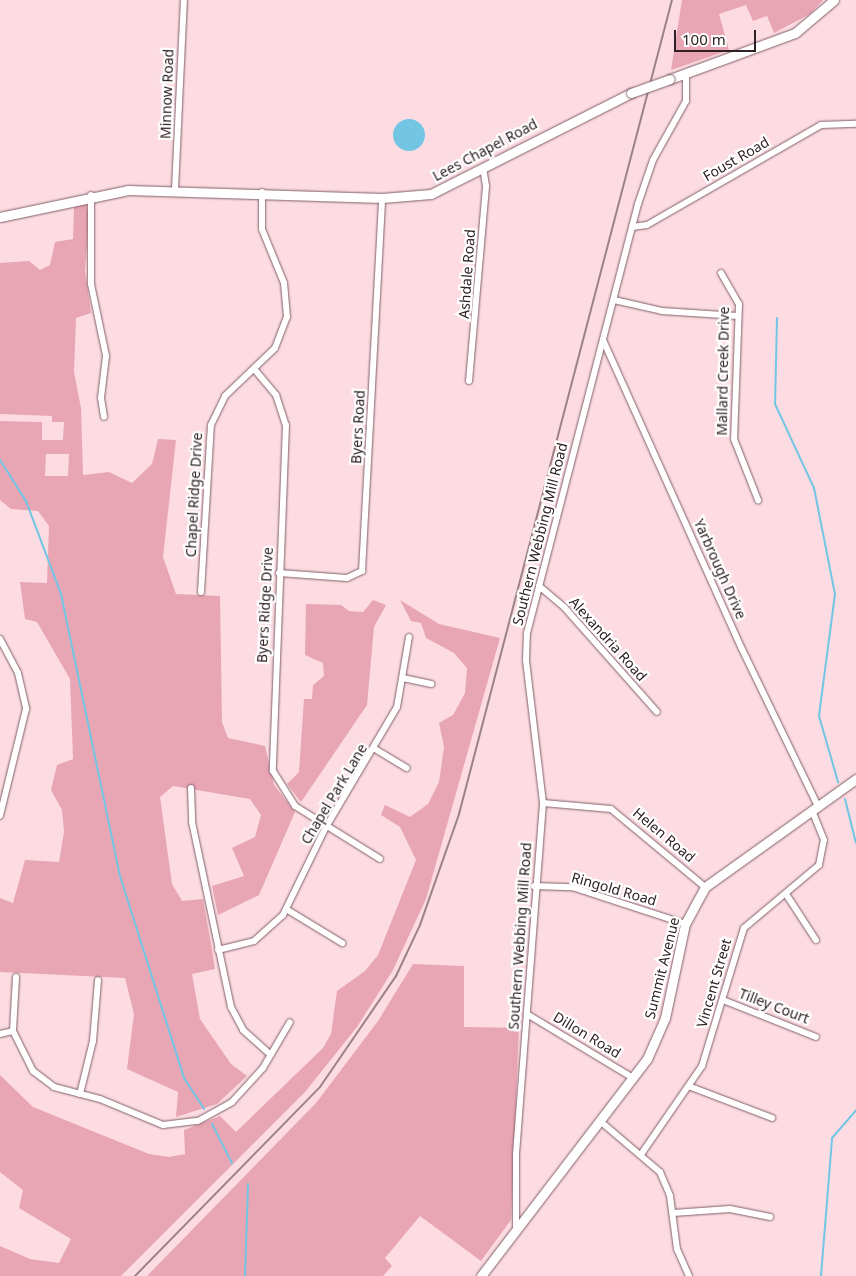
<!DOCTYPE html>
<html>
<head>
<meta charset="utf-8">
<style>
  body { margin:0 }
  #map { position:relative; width:856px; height:1276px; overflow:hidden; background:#fcdce2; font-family:"Noto Sans",sans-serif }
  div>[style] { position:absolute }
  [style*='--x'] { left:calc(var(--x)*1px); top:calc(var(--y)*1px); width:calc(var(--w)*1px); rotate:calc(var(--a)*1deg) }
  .green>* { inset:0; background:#e8a5b4 }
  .water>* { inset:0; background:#72c6e4 }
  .round { border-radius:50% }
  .stream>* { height:2px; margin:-1px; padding:0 1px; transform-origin:1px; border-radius:1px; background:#72c6e4 }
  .roads { filter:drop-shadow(0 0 1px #815f67) drop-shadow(0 0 1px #815f67) }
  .minor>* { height:6px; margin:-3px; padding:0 3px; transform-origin:3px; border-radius:3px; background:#fff }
  .secondary>* { height:9px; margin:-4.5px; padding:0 4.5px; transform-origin:4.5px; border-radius:4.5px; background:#fff }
  .rail>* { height:2px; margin:-1px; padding:0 1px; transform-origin:1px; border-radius:1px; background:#9a8287 }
  .bridges { filter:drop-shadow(0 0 1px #815f67) drop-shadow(0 0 1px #815f67) }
  .secondary-bridge>* { height:9px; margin:-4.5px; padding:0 4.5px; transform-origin:4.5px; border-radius:4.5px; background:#fff }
  span { translate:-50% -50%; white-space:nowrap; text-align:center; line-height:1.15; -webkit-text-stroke:4.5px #fff; paint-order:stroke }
  .street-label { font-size:14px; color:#2f2023 }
  .scale { position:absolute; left:674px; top:30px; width:82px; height:22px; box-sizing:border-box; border:2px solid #2f2023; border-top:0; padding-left:6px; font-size:15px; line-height:18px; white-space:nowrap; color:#2f2023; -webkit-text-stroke:4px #fff; paint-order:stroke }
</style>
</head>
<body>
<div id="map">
  <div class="green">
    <i style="clip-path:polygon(682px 0,823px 0,810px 14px,774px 33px,767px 16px,753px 21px,746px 5px,719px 14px,729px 50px,671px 70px)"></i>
    <i style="clip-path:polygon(evenodd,86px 204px,89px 217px,85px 271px,91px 313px,76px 318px,74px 372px,81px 408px,83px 475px,109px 472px,132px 483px,152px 464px,158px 439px,176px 440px,163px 557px,176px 594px,220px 596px,222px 722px,228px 738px,265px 746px,274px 785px,295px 812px,259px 895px,218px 915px,212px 886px,244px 876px,232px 848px,255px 837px,261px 815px,250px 799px,173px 786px,160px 797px,172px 884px,182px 901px,203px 899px,212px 950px,215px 969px,192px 974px,200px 1019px,231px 1064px,247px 1076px,217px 1104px,176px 1117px,178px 1092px,127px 1069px,134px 1014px,125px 978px,0 972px,0 898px,13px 903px,25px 860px,59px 862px,64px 832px,62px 810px,51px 790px,57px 765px,73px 759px,70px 679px,37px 622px,25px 619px,20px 582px,47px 583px,49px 526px,38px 511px,11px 509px,0 500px,0 421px,42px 422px,42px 440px,63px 440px,64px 422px,52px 422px,52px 416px,0 414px,0 263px,29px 261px,40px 270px,50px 265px,55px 242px,73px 239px,74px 207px,86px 204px,46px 454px,69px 454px,68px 476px,45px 476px,46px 454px)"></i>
    <i style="clip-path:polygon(373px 600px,386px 605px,374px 627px,367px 705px,301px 802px,287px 784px,299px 772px,304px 699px,312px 699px,313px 685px,324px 676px,323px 663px,305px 655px,306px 604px,341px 605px,349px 611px,363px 612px)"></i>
    <i style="clip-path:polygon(400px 600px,439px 624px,500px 638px,426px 899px,393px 970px,357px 1027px,305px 1092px,121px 1276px,0 1276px,0 1246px,30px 1259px,59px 1263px,71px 1239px,19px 1208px,23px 1190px,0 1172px,0 1075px,33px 1107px,149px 1154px,169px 1157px,185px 1154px,184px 1130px,220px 1116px,236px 1132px,323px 1048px,331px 1034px,337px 991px,365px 971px,378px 955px,416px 860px,400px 827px,381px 815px,385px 805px,410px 817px,428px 804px,439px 782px,444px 747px,439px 723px,453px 715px,465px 693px,467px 668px,454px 653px,426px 638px,421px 623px,411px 621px)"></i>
    <i style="clip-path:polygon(413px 964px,464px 966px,464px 1027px,519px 1028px,511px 1220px,481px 1261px,420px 1216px,385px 1258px,392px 1266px,383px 1276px,147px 1276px,316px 1103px,378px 1021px)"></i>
  </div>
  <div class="water">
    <i class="round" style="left:393px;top:119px;width:32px;height:32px"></i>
  </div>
  <div class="stream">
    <i style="--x:777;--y:318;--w:86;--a:91.3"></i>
    <i style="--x:775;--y:404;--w:93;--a:65.1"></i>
    <i style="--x:814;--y:488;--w:108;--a:78.8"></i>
    <i style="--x:835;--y:594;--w:123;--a:97.5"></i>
    <i style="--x:819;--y:716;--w:69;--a:73.9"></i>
    <i style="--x:0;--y:460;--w:49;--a:57.6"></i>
    <i style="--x:26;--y:501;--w:99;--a:69.4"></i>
    <i style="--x:61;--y:594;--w:288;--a:78.2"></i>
    <i style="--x:120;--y:876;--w:212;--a:72.4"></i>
    <i style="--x:184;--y:1078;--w:37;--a:57"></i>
    <i style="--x:845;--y:799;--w:45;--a:76"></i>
    <i style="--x:212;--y:1124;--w:44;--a:62.9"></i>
    <i style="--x:245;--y:1276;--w:92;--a:-88.1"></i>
    <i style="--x:821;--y:1276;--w:138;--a:-85.4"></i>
    <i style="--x:832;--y:1138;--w:37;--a:-49"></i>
  </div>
  <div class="roads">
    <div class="minor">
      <i style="--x:175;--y:189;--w:189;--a:-87.3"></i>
      <i style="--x:91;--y:195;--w:89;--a:90"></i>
      <i style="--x:91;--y:284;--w:74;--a:78.2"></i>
      <i style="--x:106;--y:356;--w:42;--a:96.8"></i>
      <i style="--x:101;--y:398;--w:19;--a:81"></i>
      <i style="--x:632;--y:227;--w:15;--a:-8"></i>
      <i style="--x:647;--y:225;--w:201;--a:-29.9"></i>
      <i style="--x:821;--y:125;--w:35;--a:-2"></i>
      <i style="--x:721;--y:273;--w:36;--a:60"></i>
      <i style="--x:739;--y:304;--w:135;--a:92.1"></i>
      <i style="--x:734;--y:439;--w:66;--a:68.5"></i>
      <i style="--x:614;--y:300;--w:49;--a:12.9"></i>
      <i style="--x:662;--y:311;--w:76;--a:3.8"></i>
      <i style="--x:603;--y:340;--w:337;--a:65.8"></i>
      <i style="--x:741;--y:647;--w:177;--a:64.2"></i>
      <i style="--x:255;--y:370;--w:33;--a:50"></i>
      <i style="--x:276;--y:395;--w:32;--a:72"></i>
      <i style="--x:286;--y:425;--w:346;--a:92.2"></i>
      <i style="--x:273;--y:771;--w:41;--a:57.8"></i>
      <i style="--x:295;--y:806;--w:100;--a:31.9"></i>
      <i style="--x:469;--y:381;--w:196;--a:-85"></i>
      <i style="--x:486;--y:186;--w:18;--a:-99"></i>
      <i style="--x:279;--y:573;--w:68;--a:4.2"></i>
      <i style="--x:347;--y:578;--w:17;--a:-25"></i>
      <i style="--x:362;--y:571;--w:374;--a:-86.9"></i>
      <i style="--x:539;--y:586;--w:33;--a:40"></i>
      <i style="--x:564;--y:607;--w:140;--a:48.5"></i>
      <i style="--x:201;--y:592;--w:167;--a:-86.6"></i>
      <i style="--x:211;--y:425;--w:32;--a:-64"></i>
      <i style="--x:225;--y:396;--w:69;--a:-43.8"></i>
      <i style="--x:275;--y:348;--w:33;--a:-69"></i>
      <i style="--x:287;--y:317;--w:34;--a:-95"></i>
      <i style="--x:284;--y:283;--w:58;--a:-112.2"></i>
      <i style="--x:262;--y:229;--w:37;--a:-90"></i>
      <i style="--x:0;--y:639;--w:38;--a:62"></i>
      <i style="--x:18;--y:673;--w:37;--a:77"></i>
      <i style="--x:26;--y:709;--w:110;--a:103.7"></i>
      <i style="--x:403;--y:678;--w:29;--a:12"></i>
      <i style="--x:375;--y:749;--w:37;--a:31"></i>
      <i style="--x:191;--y:788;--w:34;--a:88"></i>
      <i style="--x:192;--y:822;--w:189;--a:78.1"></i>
      <i style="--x:231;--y:1007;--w:26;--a:62"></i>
      <i style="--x:243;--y:1030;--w:36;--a:42"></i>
      <i style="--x:543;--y:803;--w:68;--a:5"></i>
      <i style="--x:611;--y:809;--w:122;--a:39.7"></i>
      <i style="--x:534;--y:886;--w:38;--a:2"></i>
      <i style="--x:572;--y:887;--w:119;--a:18.1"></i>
      <i style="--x:786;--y:894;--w:55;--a:56.9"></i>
      <i style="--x:286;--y:909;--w:66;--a:31.3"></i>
      <i style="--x:218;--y:950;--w:37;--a:-14"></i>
      <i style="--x:254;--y:941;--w:39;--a:-42"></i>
      <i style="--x:283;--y:915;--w:98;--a:-64"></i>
      <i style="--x:326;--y:827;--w:139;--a:-59.4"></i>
      <i style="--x:397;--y:707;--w:71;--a:-80.3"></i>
      <i style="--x:16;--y:977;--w:54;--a:93.2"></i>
      <i style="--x:13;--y:1031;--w:45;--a:63.4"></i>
      <i style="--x:33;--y:1071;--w:26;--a:37"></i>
      <i style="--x:54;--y:1087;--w:48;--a:14.6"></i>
      <i style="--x:100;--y:1099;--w:68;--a:22.4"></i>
      <i style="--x:163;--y:1125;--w:35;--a:-7"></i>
      <i style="--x:198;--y:1121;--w:39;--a:-29"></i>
      <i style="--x:232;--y:1102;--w:46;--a:-47.6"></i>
      <i style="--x:263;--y:1068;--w:53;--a:-59.6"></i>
      <i style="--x:723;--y:1000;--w:100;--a:21.7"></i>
      <i style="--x:527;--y:1014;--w:124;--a:31.1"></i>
      <i style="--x:0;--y:1034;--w:13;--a:-13"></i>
      <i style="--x:691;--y:1087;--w:87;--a:20.9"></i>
      <i style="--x:80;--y:1094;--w:55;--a:-76.2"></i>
      <i style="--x:93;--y:1041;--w:61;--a:-85.3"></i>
      <i style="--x:600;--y:1121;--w:79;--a:40.4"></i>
      <i style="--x:660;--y:1172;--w:26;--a:67"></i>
      <i style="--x:670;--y:1196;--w:53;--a:82.5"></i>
      <i style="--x:677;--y:1249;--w:30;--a:66"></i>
      <i style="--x:642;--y:1153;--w:106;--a:-55.4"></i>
      <i style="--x:702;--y:1066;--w:144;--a:-73.1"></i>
      <i style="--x:744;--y:928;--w:98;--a:-40"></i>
      <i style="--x:819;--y:865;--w:25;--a:-79"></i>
      <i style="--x:824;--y:840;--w:31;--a:-112"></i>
      <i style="--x:673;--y:1213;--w:57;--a:-4"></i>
      <i style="--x:730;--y:1209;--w:41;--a:11.3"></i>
      <i style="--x:516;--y:1229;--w:75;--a:-90"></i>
      <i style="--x:516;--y:1154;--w:352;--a:-85.6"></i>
      <i style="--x:543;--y:803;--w:144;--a:-96.8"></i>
      <i style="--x:526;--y:660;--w:27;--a:-88"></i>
      <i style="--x:527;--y:633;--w:443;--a:-75.5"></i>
      <i style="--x:638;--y:204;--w:46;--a:-71.2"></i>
      <i style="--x:653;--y:160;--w:68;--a:-60.8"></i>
      <i style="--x:686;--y:101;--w:28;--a:-90"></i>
    </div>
    <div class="secondary">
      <i style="--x:670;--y:79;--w:133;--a:-20.2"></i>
      <i style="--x:795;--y:33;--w:51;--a:-40.2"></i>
      <i style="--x:0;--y:217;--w:131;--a:-11.9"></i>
      <i style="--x:128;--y:190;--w:254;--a:1.8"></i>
      <i style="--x:382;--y:198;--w:49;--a:-4.7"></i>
      <i style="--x:431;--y:194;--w:224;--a:-26.8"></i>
      <i style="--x:481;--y:1276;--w:273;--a:-52.6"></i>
      <i style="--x:647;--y:1059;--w:45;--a:-66.3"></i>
      <i style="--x:665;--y:1018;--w:96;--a:-78"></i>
      <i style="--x:685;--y:924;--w:42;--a:-61.6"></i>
      <i style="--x:705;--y:887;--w:186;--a:-35.6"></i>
    </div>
  </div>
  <div class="rail">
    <i style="--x:135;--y:1276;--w:264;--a:-45.6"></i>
    <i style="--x:320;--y:1087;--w:135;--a:-55.6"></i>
    <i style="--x:396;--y:976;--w:56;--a:-64.8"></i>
    <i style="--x:420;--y:925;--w:118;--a:-70.6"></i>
    <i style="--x:459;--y:814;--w:841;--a:-75.34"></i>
  </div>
  <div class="bridges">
    <div class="secondary-bridge">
      <i style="--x:631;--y:93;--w:41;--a:-19.7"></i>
    </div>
  </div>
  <div class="street-label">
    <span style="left:167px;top:94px;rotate:-88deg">Minnow Road</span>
    <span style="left:485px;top:150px;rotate:-28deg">Lees Chapel Road</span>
    <span style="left:736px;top:159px;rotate:-30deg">Foust Road</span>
    <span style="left:467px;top:274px;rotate:-86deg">Ashdale Road</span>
    <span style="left:723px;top:371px;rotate:-89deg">Mallard Creek Drive</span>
    <span style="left:358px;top:427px;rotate:-87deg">Byers Road</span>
    <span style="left:194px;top:495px;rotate:-87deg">Chapel Ridge Drive</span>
    <span style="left:540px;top:534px;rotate:-76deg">Southern Webbing Mill Road</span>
    <span style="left:720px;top:569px;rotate:66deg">Yarbrough Drive</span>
    <span style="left:265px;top:605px;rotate:-87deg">Byers Ridge Drive</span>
    <span style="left:608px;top:639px;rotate:48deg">Alexandria Road</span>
    <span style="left:334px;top:794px;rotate:-59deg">Chapel Park Lane</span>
    <span style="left:664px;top:835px;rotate:40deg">Helen Road</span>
    <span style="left:614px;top:889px;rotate:16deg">Ringold Road</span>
    <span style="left:520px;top:936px;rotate:-86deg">Southern Webbing Mill Road</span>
    <span style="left:662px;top:968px;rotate:-76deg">Summit Avenue</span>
    <span style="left:714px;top:983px;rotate:-74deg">Vincent Street</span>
    <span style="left:774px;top:1006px;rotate:21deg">Tilley Court</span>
    <span style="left:587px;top:1035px;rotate:31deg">Dillon Road</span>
  </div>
  <div class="scale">100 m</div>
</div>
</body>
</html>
